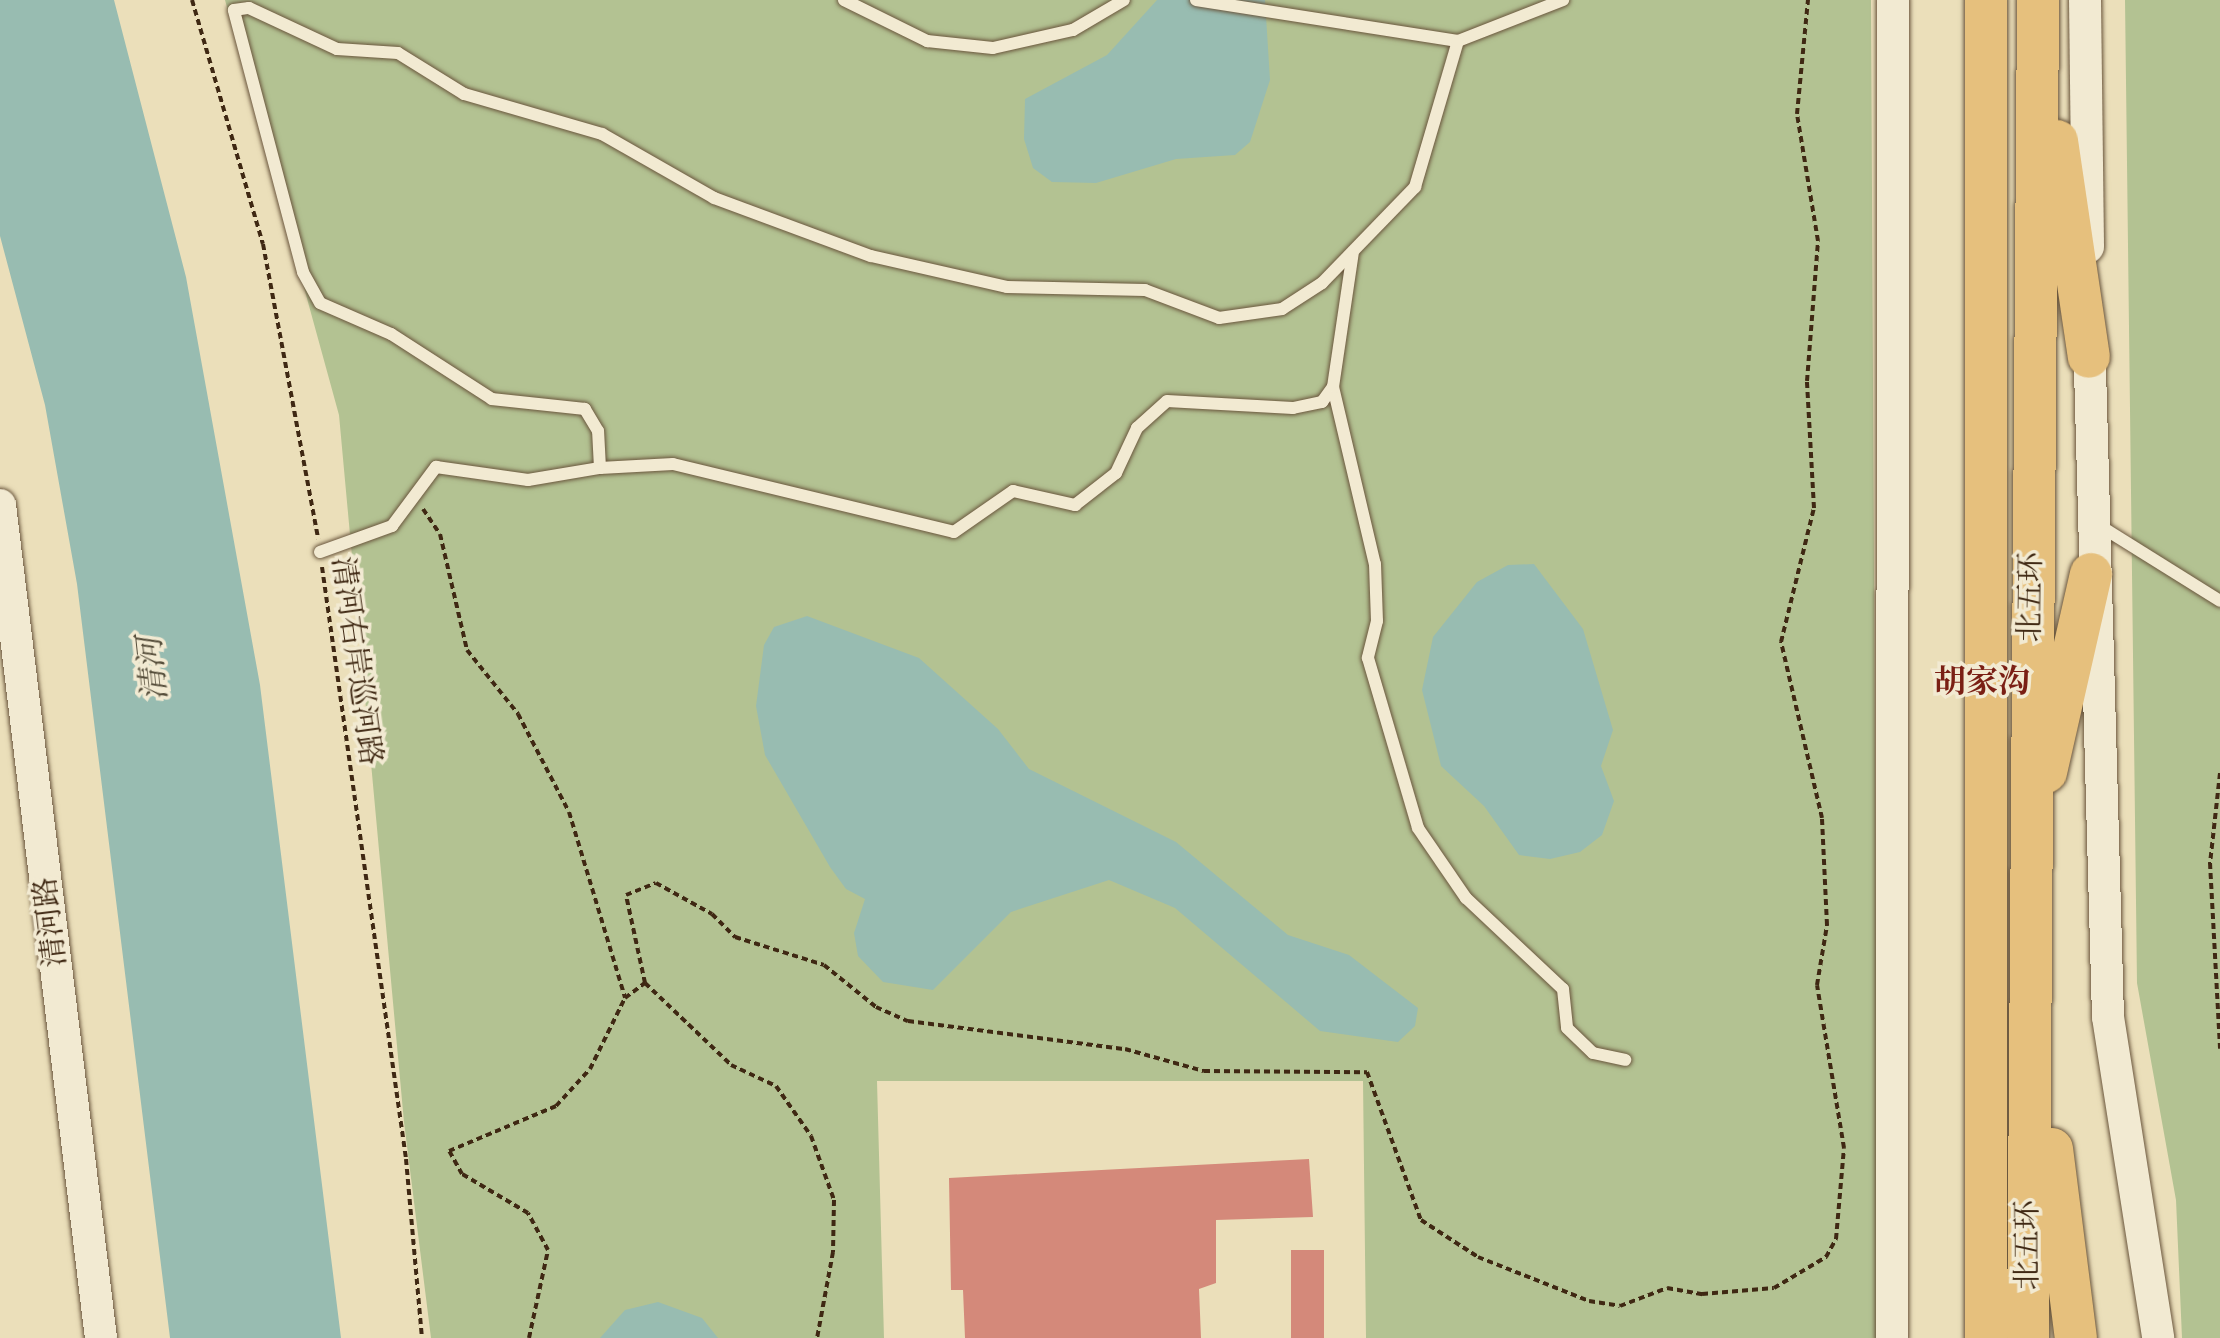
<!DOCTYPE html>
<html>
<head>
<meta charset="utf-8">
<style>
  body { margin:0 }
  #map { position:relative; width:2220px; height:1338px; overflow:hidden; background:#ebdfba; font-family:"Libre Bodoni","Noto Serif SC",serif }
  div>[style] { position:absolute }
  .green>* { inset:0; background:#b3c292 }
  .water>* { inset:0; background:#98bcb1 }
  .building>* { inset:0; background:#d4897a; transform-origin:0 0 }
  .path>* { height:4px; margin-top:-2px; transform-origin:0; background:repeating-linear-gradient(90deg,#3f2813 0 6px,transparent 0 10px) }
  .roads { filter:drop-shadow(0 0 2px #6a563d) drop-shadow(0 0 2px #6a563d) }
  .lane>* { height:12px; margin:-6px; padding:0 6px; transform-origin:6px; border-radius:6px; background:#f2ead2 }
  .secondary>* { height:32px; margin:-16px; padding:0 16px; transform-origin:16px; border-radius:16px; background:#f2ead2 }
  .highway>* { height:42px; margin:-21px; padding:0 21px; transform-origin:21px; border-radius:21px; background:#e6c07d }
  span { translate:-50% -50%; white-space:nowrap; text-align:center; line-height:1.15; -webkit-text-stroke:7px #f2ead2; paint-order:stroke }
  .street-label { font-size:30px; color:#3f2813 }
  .water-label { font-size:32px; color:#554d3a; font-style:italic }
  .neighbourhood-label { font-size:32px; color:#7a1f14; font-weight:700 }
</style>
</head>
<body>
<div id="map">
  <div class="green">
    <div style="clip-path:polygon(225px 0,1871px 0,1878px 1338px,1366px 1338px,1363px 1081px,877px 1081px,884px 1338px,431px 1338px,404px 1122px,339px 415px)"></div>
    <div style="clip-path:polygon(2125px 0,2220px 0,2220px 1338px,2182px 1338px,2176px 1200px,2137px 983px)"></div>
  </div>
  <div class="water">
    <div style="clip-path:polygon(0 0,114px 0,186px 277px,260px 685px,341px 1338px,170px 1338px,77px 584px,45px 405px,0 236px)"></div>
    <div style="clip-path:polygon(1157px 0,1265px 0,1270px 80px,1250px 142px,1235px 155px,1176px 159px,1096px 183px,1052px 182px,1033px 168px,1024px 139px,1025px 99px,1107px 55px)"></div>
    <div style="clip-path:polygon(1534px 564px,1583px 629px,1613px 730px,1601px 766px,1614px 801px,1602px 835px,1580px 852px,1550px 859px,1519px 855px,1484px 806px,1441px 766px,1422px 690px,1433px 637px,1477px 582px,1508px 565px)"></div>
    <div style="clip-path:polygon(807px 616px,919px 658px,998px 729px,1029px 769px,1176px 842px,1288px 935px,1349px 955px,1418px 1008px,1415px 1026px,1398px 1042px,1320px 1031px,1175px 908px,1109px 880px,1011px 912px,933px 990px,883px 982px,858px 956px,854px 933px,865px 899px,846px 889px,830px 867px,765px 755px,756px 706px,764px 645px,774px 627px)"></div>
    <div style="clip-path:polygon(658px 1302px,702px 1318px,718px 1338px,600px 1338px,625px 1310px)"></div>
  </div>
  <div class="building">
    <div style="clip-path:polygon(1309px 1159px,1313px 1217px,1216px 1220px,1216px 1283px,1199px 1289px,1201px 1338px,965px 1338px,963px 1290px,951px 1290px,949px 1178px)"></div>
    <div style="left:1291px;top:1250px;width:33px;height:88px"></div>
  </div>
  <div class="path">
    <div style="left:192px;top:0;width:254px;rotate:73.8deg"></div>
    <div style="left:263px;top:244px;width:300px;rotate:79.4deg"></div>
    <div style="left:423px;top:509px;width:30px;rotate:56deg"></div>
    <div style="left:440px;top:534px;width:119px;rotate:76.9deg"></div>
    <div style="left:467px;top:650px;width:82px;rotate:51.4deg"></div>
    <div style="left:518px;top:714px;width:110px;rotate:62.5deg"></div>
    <div style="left:569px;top:812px;width:194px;rotate:73.2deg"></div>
    <div style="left:625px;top:998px;width:25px;rotate:-37deg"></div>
    <div style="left:645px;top:983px;width:90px;rotate:-102.2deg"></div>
    <div style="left:626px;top:895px;width:32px;rotate:-22deg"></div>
    <div style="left:656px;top:883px;width:64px;rotate:29deg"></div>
    <div style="left:712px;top:914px;width:33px;rotate:45deg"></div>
    <div style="left:735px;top:937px;width:93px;rotate:17.5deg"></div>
    <div style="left:824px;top:965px;width:67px;rotate:38.9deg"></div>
    <div style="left:876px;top:1007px;width:35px;rotate:24deg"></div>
    <div style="left:908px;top:1021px;width:219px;rotate:7.4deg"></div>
    <div style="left:1125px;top:1049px;width:82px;rotate:15.6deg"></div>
    <div style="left:1204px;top:1071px;width:163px;rotate:0.4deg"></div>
    <div style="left:1367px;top:1072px;width:158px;rotate:70deg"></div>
    <div style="left:1421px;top:1220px;width:68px;rotate:33deg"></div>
    <div style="left:1478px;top:1257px;width:119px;rotate:21.6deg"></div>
    <div style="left:1589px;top:1301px;width:31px;rotate:9deg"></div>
    <div style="left:1620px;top:1306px;width:50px;rotate:-21deg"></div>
    <div style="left:1667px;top:1288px;width:36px;rotate:10deg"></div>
    <div style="left:1702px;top:1294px;width:72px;rotate:-4.8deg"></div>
    <div style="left:1774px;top:1288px;width:61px;rotate:-30.8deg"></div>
    <div style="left:1826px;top:1257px;width:21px;rotate:-61deg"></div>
    <div style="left:1836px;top:1239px;width:91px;rotate:-85deg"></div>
    <div style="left:1844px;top:1148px;width:165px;rotate:-99.4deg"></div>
    <div style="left:1817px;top:985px;width:61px;rotate:-80.5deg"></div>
    <div style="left:1827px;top:925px;width:107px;rotate:-92.7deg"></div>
    <div style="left:1822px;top:818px;width:181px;rotate:-103.1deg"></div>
    <div style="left:1781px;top:642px;width:138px;rotate:-76.2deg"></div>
    <div style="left:1814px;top:508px;width:127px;rotate:-93.2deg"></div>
    <div style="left:1807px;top:381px;width:140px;rotate:-85.5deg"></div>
    <div style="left:1818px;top:241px;width:129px;rotate:-99.4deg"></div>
    <div style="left:1797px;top:114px;width:115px;rotate:-84.5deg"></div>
    <div style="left:322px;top:567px;width:598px;rotate:81.92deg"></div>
    <div style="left:406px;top:1159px;width:180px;rotate:84.9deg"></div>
    <div style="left:2220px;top:773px;width:91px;rotate:96.3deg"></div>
    <div style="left:2210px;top:863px;width:186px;rotate:86.9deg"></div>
    <div style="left:645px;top:983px;width:119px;rotate:43.6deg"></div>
    <div style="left:731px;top:1065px;width:50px;rotate:25deg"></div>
    <div style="left:776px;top:1086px;width:61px;rotate:55deg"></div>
    <div style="left:811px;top:1136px;width:68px;rotate:70.2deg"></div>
    <div style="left:834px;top:1200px;width:52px;rotate:91.1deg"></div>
    <div style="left:833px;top:1252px;width:87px;rotate:100.5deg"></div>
    <div style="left:529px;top:1338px;width:90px;rotate:-77.8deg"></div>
    <div style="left:548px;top:1250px;width:42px;rotate:-118.4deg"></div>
    <div style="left:528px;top:1213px;width:77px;rotate:-149.4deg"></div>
    <div style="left:462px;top:1174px;width:26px;rotate:-119deg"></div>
    <div style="left:449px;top:1151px;width:116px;rotate:-22.8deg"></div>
    <div style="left:556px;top:1106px;width:50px;rotate:-47.4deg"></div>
    <div style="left:590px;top:1069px;width:79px;rotate:-63.8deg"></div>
  </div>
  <div class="roads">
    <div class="lane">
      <div style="left:844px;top:0;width:93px;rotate:26.3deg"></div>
      <div style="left:927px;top:41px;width:66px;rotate:6.1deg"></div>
      <div style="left:993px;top:48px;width:82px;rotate:-12.7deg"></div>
      <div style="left:1073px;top:30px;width:59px;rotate:-30.5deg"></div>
      <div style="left:1196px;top:0;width:265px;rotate:8.9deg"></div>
      <div style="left:1458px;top:41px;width:113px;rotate:-21.3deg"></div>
      <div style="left:1333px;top:387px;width:182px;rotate:76.7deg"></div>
      <div style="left:1375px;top:564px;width:57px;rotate:88deg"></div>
      <div style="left:1377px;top:621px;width:38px;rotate:104deg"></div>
      <div style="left:1368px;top:658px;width:177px;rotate:73.6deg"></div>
      <div style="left:1418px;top:828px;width:85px;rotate:55.6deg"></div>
      <div style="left:1466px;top:898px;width:133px;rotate:43.2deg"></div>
      <div style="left:1563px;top:989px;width:39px;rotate:84deg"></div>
      <div style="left:1567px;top:1028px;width:36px;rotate:44deg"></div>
      <div style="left:1593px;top:1053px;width:33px;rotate:12deg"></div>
      <div style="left:600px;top:468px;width:73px;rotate:-3.1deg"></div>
      <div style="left:673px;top:464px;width:289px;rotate:13.6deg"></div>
      <div style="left:954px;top:532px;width:72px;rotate:-34.8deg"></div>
      <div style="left:1013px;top:491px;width:64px;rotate:12.7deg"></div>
      <div style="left:1075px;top:505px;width:52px;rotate:-38deg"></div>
      <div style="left:1116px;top:473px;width:50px;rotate:-65deg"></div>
      <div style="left:1137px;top:428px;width:40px;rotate:-42deg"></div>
      <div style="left:1167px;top:401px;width:126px;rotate:3.2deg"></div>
      <div style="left:1293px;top:408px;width:30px;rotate:-12deg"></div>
      <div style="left:1322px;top:402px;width:19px;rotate:-54deg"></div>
      <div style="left:1333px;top:387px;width:136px;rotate:-81.6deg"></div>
      <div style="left:2097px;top:524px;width:145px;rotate:32deg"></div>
      <div style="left:320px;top:552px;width:77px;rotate:-19.9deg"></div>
      <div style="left:392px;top:526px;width:74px;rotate:-53.3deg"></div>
      <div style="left:436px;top:467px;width:93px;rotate:8deg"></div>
      <div style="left:528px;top:480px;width:73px;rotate:-9.5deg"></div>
      <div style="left:600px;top:468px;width:37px;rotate:-93deg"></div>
      <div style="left:598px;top:431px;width:26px;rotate:-121deg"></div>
      <div style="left:585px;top:409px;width:94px;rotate:-173.9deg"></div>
      <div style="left:492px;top:399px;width:120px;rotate:-147.2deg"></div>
      <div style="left:391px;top:334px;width:77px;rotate:-156.4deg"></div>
      <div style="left:320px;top:303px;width:35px;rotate:-119deg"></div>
      <div style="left:303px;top:272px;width:271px;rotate:-104.8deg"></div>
      <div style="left:234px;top:10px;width:15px;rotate:-8deg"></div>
      <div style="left:249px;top:8px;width:97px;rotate:25deg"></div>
      <div style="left:337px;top:49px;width:61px;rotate:3.8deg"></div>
      <div style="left:398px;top:53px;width:78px;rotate:31.8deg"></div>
      <div style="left:464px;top:94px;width:144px;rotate:16.2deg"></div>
      <div style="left:602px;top:134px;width:129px;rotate:29.7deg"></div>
      <div style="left:714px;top:198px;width:167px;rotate:20.3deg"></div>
      <div style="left:871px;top:256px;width:139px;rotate:12.8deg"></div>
      <div style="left:1007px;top:287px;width:138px;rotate:1.2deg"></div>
      <div style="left:1145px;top:290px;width:79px;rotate:20.7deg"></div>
      <div style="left:1219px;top:318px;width:64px;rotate:-8.1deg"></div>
      <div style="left:1282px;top:309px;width:48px;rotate:-33deg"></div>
      <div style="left:1322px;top:283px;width:134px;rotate:-45.9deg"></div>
      <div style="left:1415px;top:187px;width:152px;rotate:-73.6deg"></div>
    </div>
    <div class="secondary">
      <div style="left:2085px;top:0;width:247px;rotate:89.3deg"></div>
      <div style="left:2089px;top:333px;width:684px;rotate:88.41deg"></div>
      <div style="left:2108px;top:1017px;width:325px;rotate:81.1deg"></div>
      <div style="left:0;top:505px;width:839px;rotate:83.09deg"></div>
      <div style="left:1892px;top:1338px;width:1338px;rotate:-89.96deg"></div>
    </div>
    <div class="highway">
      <div style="left:1986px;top:0;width:1338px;rotate:90deg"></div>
      <div style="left:2057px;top:141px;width:218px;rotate:81.6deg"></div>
      <div style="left:2046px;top:772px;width:203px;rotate:-77.2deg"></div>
      <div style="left:2052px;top:1149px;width:191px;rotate:82.8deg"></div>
      <div style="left:2028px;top:1338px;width:1338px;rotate:-89.57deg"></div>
    </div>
  </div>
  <div class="street-label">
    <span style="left:2031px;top:597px;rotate:-89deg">北五环</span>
    <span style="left:356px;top:661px;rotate:82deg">清河右岸巡河路</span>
    <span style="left:51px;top:922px;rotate:-97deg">清河路</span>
    <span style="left:2028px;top:1245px;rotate:-90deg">北五环</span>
  </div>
  <div class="water-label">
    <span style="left:153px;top:669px;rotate:-96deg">清河</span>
  </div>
  <div class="neighbourhood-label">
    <span style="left:1982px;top:682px">胡家沟</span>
  </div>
</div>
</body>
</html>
